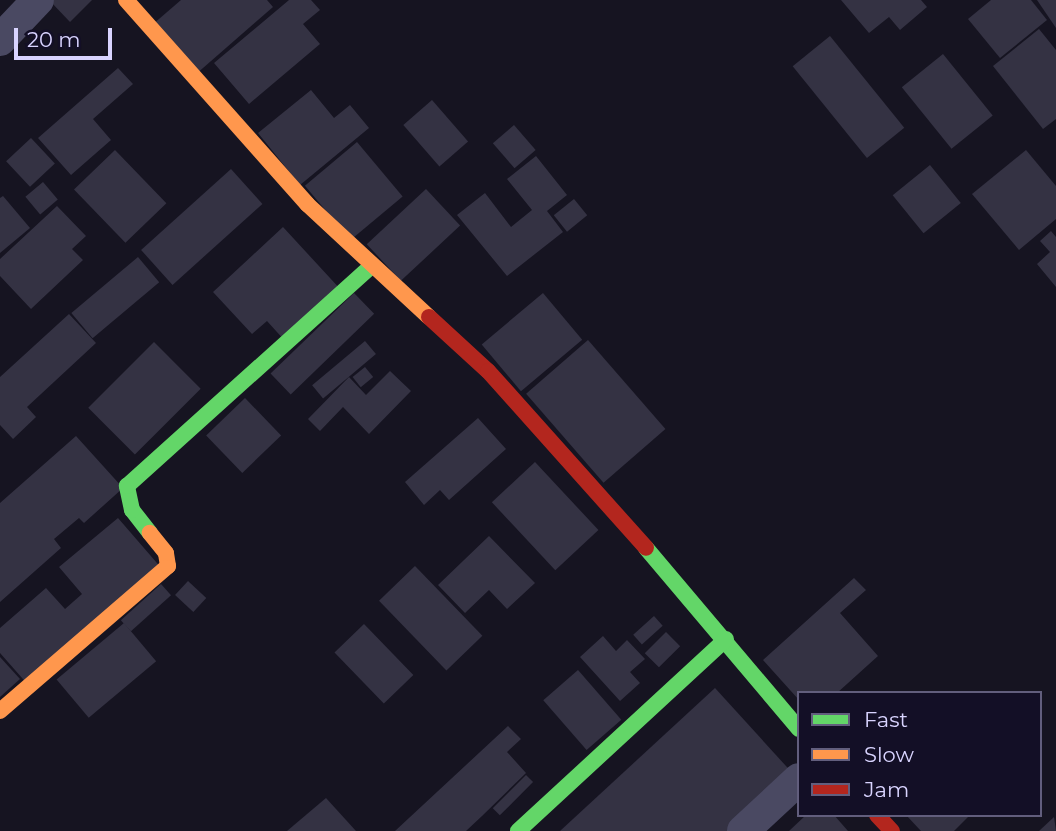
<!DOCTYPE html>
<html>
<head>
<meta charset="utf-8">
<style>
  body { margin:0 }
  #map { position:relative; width:1056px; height:831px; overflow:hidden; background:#161421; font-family:Montserrat,sans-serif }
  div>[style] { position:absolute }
  .building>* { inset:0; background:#343243; transform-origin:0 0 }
  .street>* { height:32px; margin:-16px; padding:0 16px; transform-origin:16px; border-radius:16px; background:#4a4962 }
  .fast>* { height:16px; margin:-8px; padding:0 8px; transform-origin:8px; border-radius:8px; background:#63d668 }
  .slow>* { height:16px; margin:-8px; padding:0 8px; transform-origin:8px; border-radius:8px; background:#ff974d }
  .jam>* { height:16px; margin:-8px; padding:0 8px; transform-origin:8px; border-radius:8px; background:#b3261e }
  span { translate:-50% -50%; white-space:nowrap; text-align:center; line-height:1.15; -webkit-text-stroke:5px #130f26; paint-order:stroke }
  .legend { position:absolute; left:797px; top:691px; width:245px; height:126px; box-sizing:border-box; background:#130f26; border:2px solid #625e7d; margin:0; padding:9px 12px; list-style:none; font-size:21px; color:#d9d4ff }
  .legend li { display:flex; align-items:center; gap:14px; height:35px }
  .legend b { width:35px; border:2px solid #625e7d }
  .scale { position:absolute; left:14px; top:28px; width:98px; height:32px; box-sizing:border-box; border:4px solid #d9d4ff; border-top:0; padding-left:9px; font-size:21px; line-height:24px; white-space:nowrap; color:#d9d4ff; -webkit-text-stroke:5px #130f26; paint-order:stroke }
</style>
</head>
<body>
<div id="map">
  <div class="building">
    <div style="clip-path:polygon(49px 0,92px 0,70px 22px)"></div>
    <div style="clip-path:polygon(181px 0,267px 0,273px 7px,195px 75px,152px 25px)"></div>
    <div style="clip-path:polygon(289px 0,311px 0,320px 10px,303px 24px,320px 44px,249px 104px,214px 63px)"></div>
    <div style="clip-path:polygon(841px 0,921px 0,927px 7px,900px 30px,889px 17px,869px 33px)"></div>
    <div style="clip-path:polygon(991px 0,1031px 0,1047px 20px,1000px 58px,968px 19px)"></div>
    <div style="clip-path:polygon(1037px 0,1056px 0,1056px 28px)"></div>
    <div style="clip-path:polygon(1039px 29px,1056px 50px,1056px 119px,1043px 129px,993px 66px)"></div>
    <div style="left:830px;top:36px;width:118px;height:48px;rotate:51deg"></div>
    <div style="left:943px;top:54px;width:79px;height:53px;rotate:51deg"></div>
    <div style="clip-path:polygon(118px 68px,133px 84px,93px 119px,111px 140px,71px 175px,38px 138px)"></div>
    <div style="clip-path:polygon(311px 90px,334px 118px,350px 105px,369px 128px,300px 185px,258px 133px)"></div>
    <div style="left:432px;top:100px;width:55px;height:38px;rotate:49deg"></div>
    <div style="left:514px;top:125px;width:33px;height:28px;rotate:49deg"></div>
    <div style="left:31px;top:138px;width:35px;height:34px;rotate:47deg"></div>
    <div style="left:357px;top:142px;width:71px;height:68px;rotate:50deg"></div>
    <div style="left:115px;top:150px;width:74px;height:57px;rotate:46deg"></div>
    <div style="clip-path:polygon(1026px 150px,1056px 186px,1056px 219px,1019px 250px,972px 194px)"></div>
    <div style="clip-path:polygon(536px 156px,567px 195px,547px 211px,563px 232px,507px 276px,457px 215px,485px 193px,511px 227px,532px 210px,507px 179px)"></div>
    <div style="left:930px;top:165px;width:49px;height:48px;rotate:51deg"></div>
    <div style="left:231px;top:169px;width:47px;height:121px;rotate:48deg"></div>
    <div style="left:43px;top:182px;width:23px;height:23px;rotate:50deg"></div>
    <div style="left:426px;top:189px;width:50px;height:81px;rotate:47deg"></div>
    <div style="clip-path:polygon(3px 196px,30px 228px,0 253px,0 198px)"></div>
    <div style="left:574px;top:199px;width:21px;height:26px;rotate:51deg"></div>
    <div style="clip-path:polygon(57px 206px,86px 236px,72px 249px,83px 260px,31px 309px,0 276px,0 259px)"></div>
    <div style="clip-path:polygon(283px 227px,342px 291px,286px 342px,267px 321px,252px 334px,213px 292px)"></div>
    <div style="clip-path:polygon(1051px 231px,1056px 237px,1056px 287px,1037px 264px,1050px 252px,1040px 241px)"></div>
    <div style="left:138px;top:257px;width:33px;height:87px;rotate:50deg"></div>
    <div style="left:354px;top:293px;width:29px;height:116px;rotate:46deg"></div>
    <div style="left:543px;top:293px;width:61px;height:80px;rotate:50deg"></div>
    <div style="clip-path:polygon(69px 314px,96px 343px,27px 407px,36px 417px,13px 439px,0 425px,0 377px)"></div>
    <div style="left:588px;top:340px;width:118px;height:82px;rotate:49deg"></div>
    <div style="left:365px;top:341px;width:17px;height:69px;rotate:50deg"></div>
    <div style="left:154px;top:342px;width:66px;height:93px;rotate:45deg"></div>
    <div style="left:365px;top:367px;width:13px;height:16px;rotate:51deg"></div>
    <div style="clip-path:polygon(390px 371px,411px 391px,369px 434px,343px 407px,320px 431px,308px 419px,349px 377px,366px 395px)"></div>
    <div style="left:245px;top:398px;width:52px;height:54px;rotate:46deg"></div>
    <div style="clip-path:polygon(478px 418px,506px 449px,449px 500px,440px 490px,424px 505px,405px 482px)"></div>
    <div style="clip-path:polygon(76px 436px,123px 488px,84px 523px,79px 518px,54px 539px,61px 548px,0 602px,0 503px)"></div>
    <div style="left:535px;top:462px;width:93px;height:59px;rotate:47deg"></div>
    <div style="clip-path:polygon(118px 518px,163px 570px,30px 687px,0 653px,0 628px,46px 588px,65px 609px,82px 594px,59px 567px)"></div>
    <div style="clip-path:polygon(489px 536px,535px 583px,507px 609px,489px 590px,465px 613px,438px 585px)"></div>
    <div style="left:415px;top:566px;width:97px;height:50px;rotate:46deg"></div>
    <div style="clip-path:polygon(854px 578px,866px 590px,840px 613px,878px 656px,837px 693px,799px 693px,799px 700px,763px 660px)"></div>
    <div style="left:188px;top:581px;width:25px;height:19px;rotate:43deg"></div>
    <div style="left:161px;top:584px;width:15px;height:54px;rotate:48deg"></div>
    <div style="left:654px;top:616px;width:13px;height:28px;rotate:48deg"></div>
    <div style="left:124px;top:623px;width:50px;height:88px;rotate:50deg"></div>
    <div style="left:364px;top:624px;width:71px;height:41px;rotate:46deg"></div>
    <div style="left:666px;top:632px;width:20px;height:30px;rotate:45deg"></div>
    <div style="clip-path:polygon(603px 636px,616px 651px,627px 640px,645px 659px,630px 672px,640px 683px,620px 701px,580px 657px)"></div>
    <div style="clip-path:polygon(0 657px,20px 679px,0 697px)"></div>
    <div style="left:578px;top:670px;width:66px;height:46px;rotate:49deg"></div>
    <div style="clip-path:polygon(715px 688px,796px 777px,738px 831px,560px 831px)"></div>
    <div style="clip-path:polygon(508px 726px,521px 739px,507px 752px,526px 773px,482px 816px,466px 831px,395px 831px)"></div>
    <div style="left:526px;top:775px;width:10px;height:47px;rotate:45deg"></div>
    <div style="clip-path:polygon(326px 798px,356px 831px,287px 831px)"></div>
    <div style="clip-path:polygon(806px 815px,834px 815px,848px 831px,789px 831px)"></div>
    <div style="clip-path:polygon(906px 815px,970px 815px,954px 831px,921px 831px)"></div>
    <div style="clip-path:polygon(1054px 817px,1056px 831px,1039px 831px)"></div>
  </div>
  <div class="street">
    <div style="left:0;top:40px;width:55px;rotate:-46.5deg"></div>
    <div style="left:743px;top:831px;width:76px;rotate:-42.9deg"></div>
  </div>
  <div class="fast">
    <div style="left:150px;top:533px;width:29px;rotate:-128deg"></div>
    <div style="left:132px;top:510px;width:25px;rotate:-102deg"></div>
    <div style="left:127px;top:486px;width:327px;rotate:-42deg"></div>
    <div style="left:646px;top:548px;width:237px;rotate:49.8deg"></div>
    <div style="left:518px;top:831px;width:283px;rotate:-42.7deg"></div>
  </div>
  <div class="slow">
    <div style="left:126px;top:0;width:273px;rotate:48.4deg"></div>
    <div style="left:307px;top:204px;width:166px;rotate:42.8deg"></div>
    <div style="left:0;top:711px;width:222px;rotate:-40.8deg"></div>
    <div style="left:168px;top:566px;width:13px;rotate:-99deg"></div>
    <div style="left:166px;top:553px;width:26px;rotate:-129deg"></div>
  </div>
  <div class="jam">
    <div style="left:429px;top:317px;width:80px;rotate:42.5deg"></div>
    <div style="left:488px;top:371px;width:237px;rotate:48.2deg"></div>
    <div style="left:877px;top:815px;width:22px;rotate:47deg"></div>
  </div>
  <ul class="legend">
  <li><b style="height:9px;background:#63d668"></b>Fast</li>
  <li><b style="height:9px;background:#ff974d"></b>Slow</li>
  <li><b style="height:9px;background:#b3261e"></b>Jam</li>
  </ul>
  <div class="scale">20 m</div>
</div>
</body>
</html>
